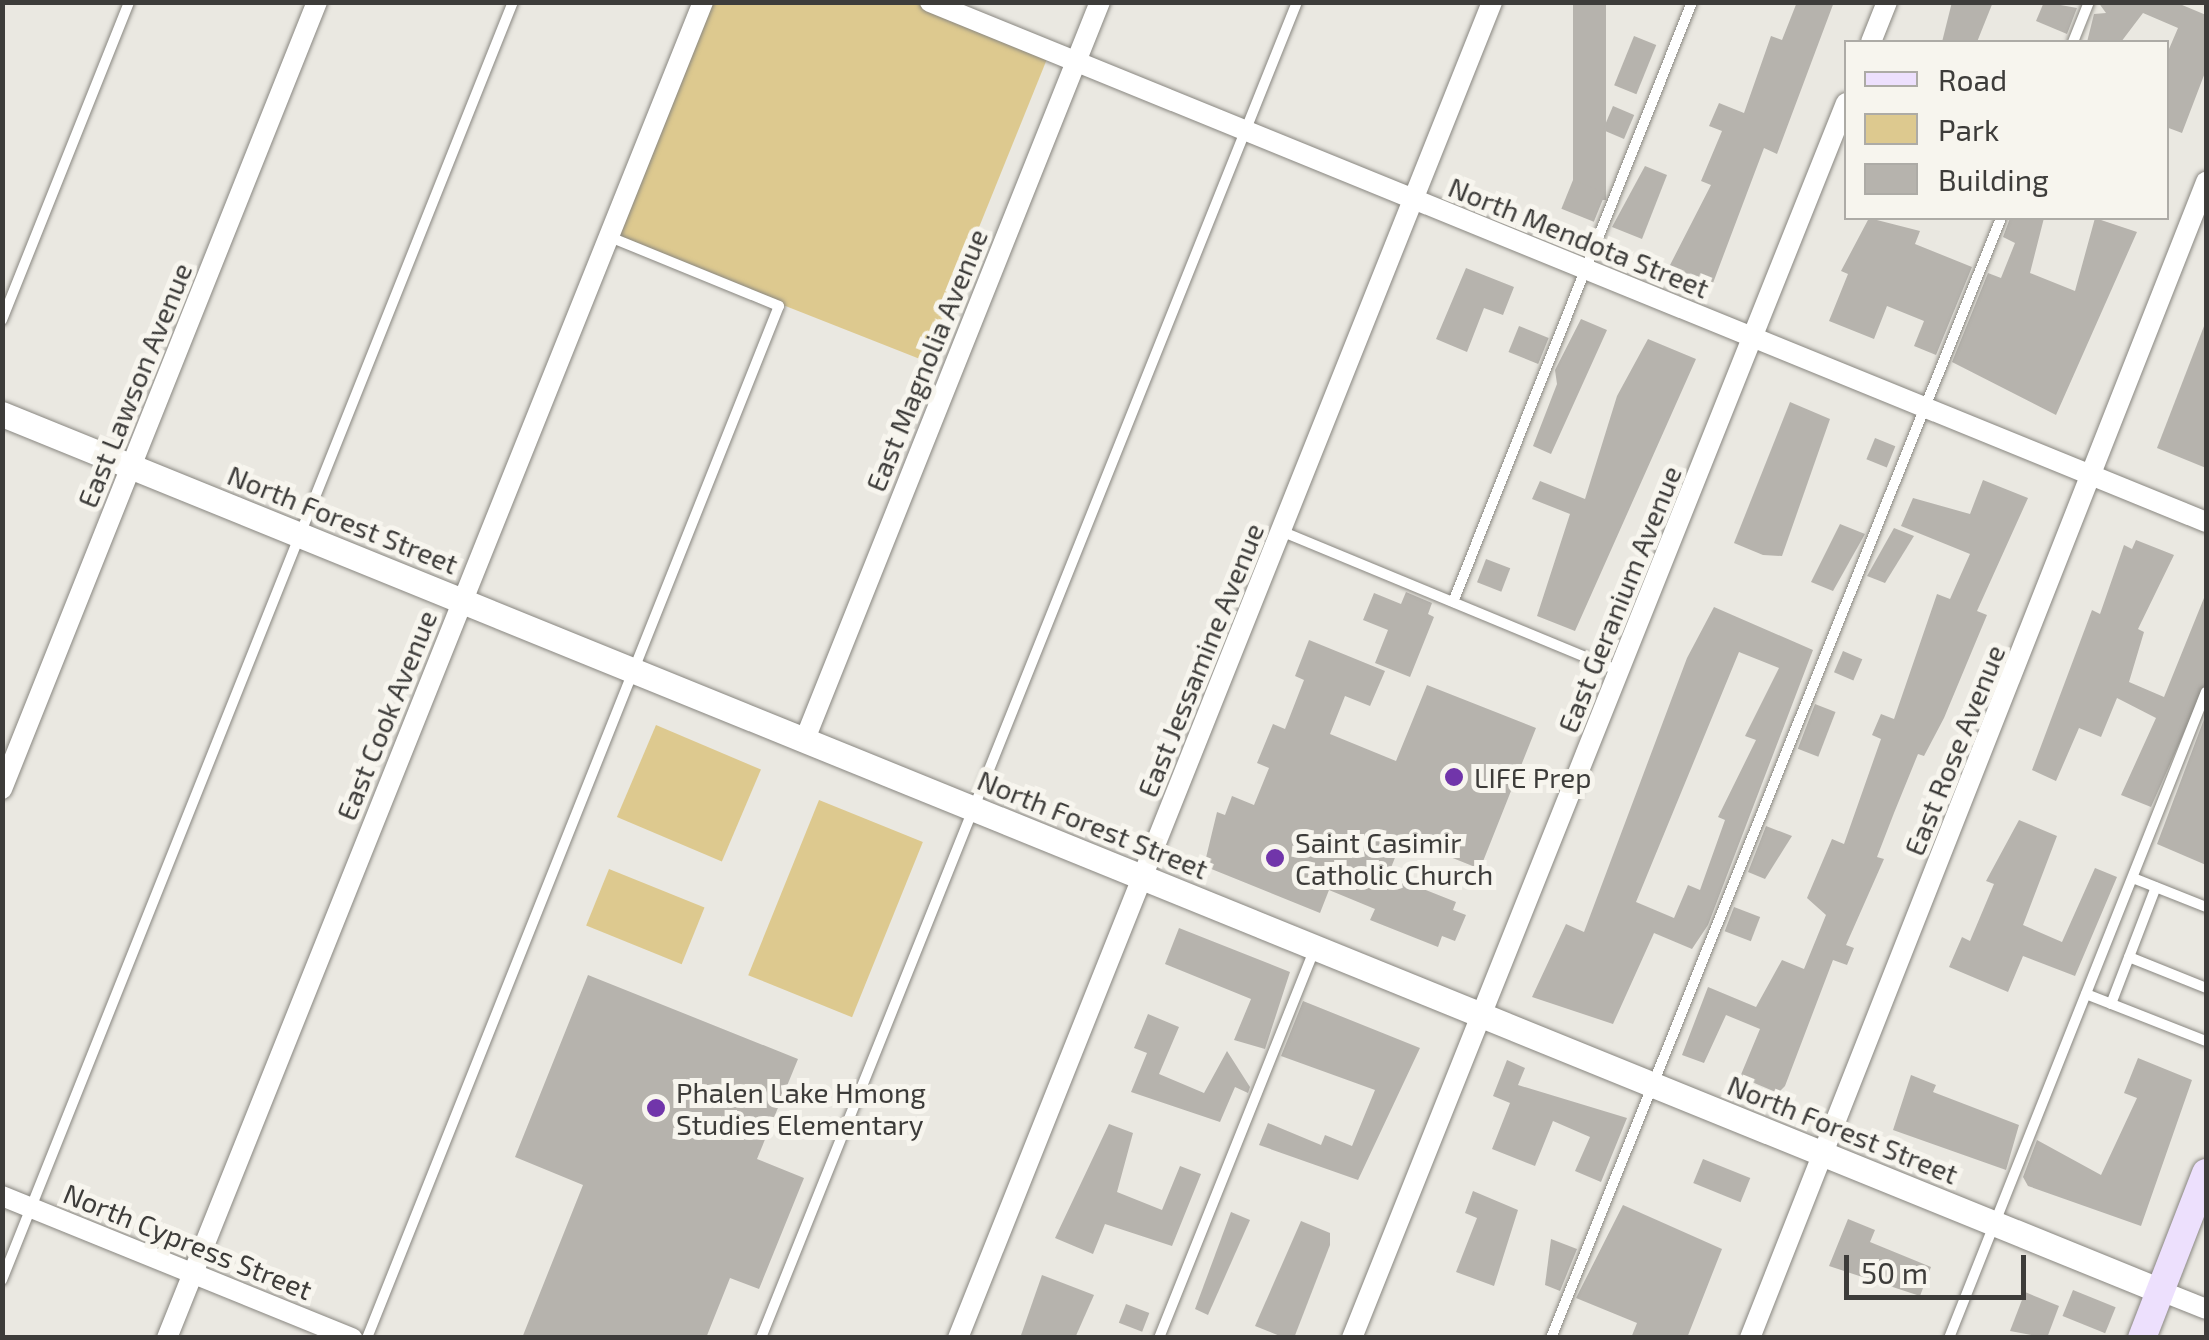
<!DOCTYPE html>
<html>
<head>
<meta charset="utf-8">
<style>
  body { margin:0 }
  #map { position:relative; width:2209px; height:1340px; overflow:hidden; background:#eae8e1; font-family:"Exo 2",sans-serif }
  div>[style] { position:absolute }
  .green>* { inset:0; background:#ddc98f; transform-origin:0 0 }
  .building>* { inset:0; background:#b6b3ad; transform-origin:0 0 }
  .roads { filter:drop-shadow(0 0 2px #898781) drop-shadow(0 0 2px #898781) }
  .service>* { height:10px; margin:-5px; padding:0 5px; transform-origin:5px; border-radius:5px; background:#fff }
  .minor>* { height:20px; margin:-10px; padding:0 10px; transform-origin:10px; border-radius:10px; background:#fff }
  .tertiary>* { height:25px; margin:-12.5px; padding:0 12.5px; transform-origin:12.5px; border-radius:12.5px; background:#fff }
  .secondary>* { height:28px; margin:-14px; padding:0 14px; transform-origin:14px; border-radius:14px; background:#ede0fd }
  .dots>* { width:28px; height:28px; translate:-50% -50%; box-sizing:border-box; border:5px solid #f7f5ee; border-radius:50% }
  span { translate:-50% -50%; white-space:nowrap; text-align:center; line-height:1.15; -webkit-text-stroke:10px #f7f5ee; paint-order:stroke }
  .street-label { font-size:28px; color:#3d3c3a }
  .poi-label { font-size:28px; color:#3d3c3a }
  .left { translate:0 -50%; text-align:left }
  .frame { position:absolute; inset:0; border:5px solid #3d3c3a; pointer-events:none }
  .legend { position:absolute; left:1844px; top:40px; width:325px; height:180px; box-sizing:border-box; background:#f7f5ee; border:2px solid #adaba6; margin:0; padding:12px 18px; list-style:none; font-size:30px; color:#3d3c3a }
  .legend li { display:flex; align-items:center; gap:20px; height:50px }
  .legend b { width:50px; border:2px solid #adaba6 }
  .scale { position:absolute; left:1844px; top:1255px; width:182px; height:45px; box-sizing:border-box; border:5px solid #3d3c3a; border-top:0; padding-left:12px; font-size:30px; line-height:35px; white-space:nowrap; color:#3d3c3a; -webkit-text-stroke:8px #f7f5ee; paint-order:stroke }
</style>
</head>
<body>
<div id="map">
  <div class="green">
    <div style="clip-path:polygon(703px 3px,926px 3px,1049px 54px,925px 361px,610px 237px)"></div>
    <div style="left:656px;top:725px;width:114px;height:100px;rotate:23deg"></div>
    <div style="left:819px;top:800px;width:112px;height:189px;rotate:22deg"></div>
    <div style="left:609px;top:869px;width:103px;height:61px;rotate:22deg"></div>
  </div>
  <div class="building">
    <div style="left:1573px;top:2px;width:33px;height:198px"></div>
    <div style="clip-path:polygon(1797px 2px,1834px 2px,1777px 154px,1764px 148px,1713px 283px,1669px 267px,1711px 185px,1701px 181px,1722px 131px,1709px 126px,1719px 103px,1744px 113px,1771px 36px,1782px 40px)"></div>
    <div style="clip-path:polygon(1952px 2px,1993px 2px,1977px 42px,1942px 42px)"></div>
    <div style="clip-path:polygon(2044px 2px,2077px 8px,2067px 34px,2036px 21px)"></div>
    <div style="clip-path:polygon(2098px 2px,2175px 2px,2206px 15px,2206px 70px,2182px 133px,2166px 127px,2166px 56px,2178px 28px,2143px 13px,2121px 42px,2087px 42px,2094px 14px,2106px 13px)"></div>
    <div style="left:1634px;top:36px;width:24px;height:53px;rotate:22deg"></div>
    <div style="left:1613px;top:106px;width:23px;height:26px;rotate:23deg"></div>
    <div style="clip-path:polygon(1645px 166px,1667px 175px,1642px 239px,1612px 227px)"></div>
    <div style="left:1573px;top:180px;width:35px;height:31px;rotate:22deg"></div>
    <div style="clip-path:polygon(1869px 218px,1920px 231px,1915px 244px,1972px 267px,1936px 355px,1914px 346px,1924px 321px,1887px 306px,1874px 339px,1829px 321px,1848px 274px,1841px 271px)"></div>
    <div style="clip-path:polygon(2010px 218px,2044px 218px,2030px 273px,2075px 291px,2095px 218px,2137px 232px,2056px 415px,1952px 362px,1988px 273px,2001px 278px,2015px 243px,2003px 237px)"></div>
    <div style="clip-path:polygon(1466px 268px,1514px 287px,1503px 315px,1484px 308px,1467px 352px,1436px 339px)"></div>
    <div style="clip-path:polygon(1581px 319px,1607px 330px,1551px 454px,1533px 446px,1557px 384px,1555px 370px)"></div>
    <div style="clip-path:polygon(2206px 321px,2206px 468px,2157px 448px)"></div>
    <div style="left:1519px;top:326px;width:32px;height:28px;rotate:22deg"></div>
    <div style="clip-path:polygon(1648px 339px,1696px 359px,1575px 631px,1537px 616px,1570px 514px,1532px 499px,1540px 481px,1585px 499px,1617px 396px)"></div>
    <div style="clip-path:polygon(1790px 402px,1830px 419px,1782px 556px,1763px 555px,1734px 543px)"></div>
    <div style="left:1875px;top:438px;width:22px;height:23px;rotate:22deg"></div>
    <div style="clip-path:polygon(1983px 480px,2028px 498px,1977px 611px,1987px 615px,1944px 718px,1924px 756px,1918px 754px,1894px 813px,1877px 857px,1884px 859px,1846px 945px,1854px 948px,1847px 965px,1833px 960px,1785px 1086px,1778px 1093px,1740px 1077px,1760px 1029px,1726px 1015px,1704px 1063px,1682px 1055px,1708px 987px,1756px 1007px,1782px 960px,1804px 969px,1826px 915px,1807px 898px,1832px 839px,1844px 844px,1881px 739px,1872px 735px,1881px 714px,1894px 719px,1937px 594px,1950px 599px,1970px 554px,1901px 526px,1913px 498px,1970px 514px)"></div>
    <div style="clip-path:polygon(1840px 524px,1865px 534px,1833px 591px,1811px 582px)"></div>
    <div style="clip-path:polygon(1894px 528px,1914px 536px,1885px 583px,1867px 576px)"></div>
    <div style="clip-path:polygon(2136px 540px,2174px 555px,2138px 629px,2144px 632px,2129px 682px,2164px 697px,2206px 593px,2206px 683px,2151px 807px,2121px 795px,2156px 718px,2117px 698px,2101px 737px,2079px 728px,2056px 781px,2032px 770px,2092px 610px,2100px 614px,2124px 545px,2132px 549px)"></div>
    <div style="left:1486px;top:559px;width:26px;height:25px;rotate:21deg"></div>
    <div style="clip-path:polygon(1406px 592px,1432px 603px,1428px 614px,1434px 617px,1410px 677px,1375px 663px,1388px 630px,1363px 620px,1374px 593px,1401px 604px)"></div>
    <div style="clip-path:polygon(evenodd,1714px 607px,1813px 650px,1708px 925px,1692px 949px,1654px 933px,1613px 1024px,1532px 997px,1566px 924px,1584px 932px,1687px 658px,1714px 607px,1739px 652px,1779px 668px,1745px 736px,1756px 740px,1718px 817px,1725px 820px,1700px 890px,1688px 885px,1674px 918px,1636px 902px,1739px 652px)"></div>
    <div style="clip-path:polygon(1309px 640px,1385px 671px,1370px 706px,1345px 696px,1330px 734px,1396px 761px,1427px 685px,1536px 728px,1480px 869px,1403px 838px,1388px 875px,1456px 902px,1453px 910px,1466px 915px,1455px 941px,1442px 936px,1438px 947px,1370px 920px,1375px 909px,1329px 890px,1320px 913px,1204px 866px,1217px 812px,1225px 815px,1232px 796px,1254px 805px,1269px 768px,1257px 763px,1273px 724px,1285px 729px,1304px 680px,1295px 676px)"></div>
    <div style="left:1843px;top:651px;width:21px;height:23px;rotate:23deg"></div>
    <div style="left:1815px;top:704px;width:22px;height:48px;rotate:21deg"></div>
    <div style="clip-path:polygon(2206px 714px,2206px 865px,2157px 844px)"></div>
    <div style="clip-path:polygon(2019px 820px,2057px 836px,2023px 925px,2062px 942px,2095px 868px,2117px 877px,2075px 976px,2023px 956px,2008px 992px,1949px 967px,1962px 937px,1970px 941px,1994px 884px,1986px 881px)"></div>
    <div style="clip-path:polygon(1766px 826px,1792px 836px,1765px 879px,1748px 872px)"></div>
    <div style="left:1734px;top:907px;width:28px;height:26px;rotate:21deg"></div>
    <div style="clip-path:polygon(1179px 928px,1290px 972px,1265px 1049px,1234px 1040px,1251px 999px,1165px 964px)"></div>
    <div style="clip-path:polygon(588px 975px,798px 1059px,757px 1159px,804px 1178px,759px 1289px,730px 1278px,706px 1338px,522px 1338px,583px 1185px,515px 1157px)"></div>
    <div style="clip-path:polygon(1303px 1001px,1420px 1048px,1358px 1180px,1259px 1145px,1268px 1123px,1321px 1145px,1325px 1135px,1352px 1146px,1375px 1090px,1281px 1056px)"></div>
    <div style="clip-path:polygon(1148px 1014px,1179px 1027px,1159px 1074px,1204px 1093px,1227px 1051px,1250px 1087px,1248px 1093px,1235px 1087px,1220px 1122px,1131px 1092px,1147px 1053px,1134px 1048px)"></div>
    <div style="clip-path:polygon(2138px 1058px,2192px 1080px,2141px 1226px,2028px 1186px,2023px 1177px,2037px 1140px,2101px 1175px,2137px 1098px,2124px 1093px)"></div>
    <div style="clip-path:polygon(1507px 1060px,1525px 1068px,1518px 1085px,1627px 1118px,1601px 1182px,1575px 1171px,1590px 1137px,1553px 1121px,1535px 1166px,1492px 1149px,1510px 1103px,1493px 1096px)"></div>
    <div style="clip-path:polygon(1911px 1075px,1936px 1085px,1933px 1092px,2019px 1125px,2006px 1170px,1893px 1130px)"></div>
    <div style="clip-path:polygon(1109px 1124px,1133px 1133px,1117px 1192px,1162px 1210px,1180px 1166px,1201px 1174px,1172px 1246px,1105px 1224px,1093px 1254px,1055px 1238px)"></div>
    <div style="left:1703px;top:1159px;width:51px;height:26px;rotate:22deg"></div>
    <div style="clip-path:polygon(1473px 1191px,1518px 1210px,1494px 1286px,1456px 1272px,1477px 1218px,1465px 1213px)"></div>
    <div style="clip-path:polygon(1623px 1205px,1722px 1249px,1687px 1338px,1631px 1338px,1637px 1323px,1576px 1298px)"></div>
    <div style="clip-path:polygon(1231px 1212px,1250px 1220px,1208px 1315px,1195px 1309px)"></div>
    <div style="clip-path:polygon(1848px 1219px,1875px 1230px,1870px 1242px,1931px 1267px,1920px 1296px,1829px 1266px)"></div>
    <div style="clip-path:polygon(1301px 1221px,1330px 1233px,1330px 1245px,1294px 1338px,1285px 1338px,1255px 1326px)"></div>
    <div style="clip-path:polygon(1551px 1239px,1577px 1249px,1560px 1291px,1545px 1285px)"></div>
    <div style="clip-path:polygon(1042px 1275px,1094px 1295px,1075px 1338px,1020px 1338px)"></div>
    <div style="left:2073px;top:1290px;width:46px;height:28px;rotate:22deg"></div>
    <div style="clip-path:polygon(2025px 1292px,2059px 1306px,2047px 1338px,2010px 1331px)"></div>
    <div style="left:1126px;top:1304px;width:25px;height:20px;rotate:21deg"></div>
  </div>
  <div class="roads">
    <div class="service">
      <div style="left:2073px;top:42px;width:43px;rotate:-68.2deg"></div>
      <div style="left:2px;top:320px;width:342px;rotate:-68.2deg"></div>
      <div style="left:1281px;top:531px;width:366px;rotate:22.5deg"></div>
      <div style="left:1453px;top:602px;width:646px;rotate:-68.28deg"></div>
      <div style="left:2133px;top:878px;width:79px;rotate:21.7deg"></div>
      <div style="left:2129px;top:957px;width:83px;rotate:21.9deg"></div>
      <div style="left:2086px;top:994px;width:129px;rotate:21.4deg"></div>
      <div style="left:2111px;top:1004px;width:125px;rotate:-69deg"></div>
      <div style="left:2px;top:1280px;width:1376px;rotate:-68.21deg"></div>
      <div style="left:367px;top:1338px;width:1111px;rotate:-68.24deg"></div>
      <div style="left:779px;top:306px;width:183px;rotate:-157.8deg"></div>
      <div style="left:761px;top:1338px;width:1440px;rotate:-68.14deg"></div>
      <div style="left:1159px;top:1338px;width:420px;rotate:-68.2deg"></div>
      <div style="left:1551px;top:1338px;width:1207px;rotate:-68.11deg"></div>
      <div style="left:1949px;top:1338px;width:695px;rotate:-68.31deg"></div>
    </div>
    <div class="minor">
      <div style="left:930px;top:2px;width:1378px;rotate:22.17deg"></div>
      <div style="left:1871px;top:42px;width:43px;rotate:-68.2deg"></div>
      <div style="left:805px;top:739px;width:794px;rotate:-68.19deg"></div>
      <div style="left:2px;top:789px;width:848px;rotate:-68.19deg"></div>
      <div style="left:2px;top:1196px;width:378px;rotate:22.1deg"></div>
      <div style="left:2161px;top:1291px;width:48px;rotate:21.8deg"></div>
      <div style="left:167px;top:1338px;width:1440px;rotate:-68.14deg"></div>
      <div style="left:958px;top:1338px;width:1439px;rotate:-68.21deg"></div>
      <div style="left:1352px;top:1338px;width:1330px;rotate:-68.2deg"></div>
      <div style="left:1750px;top:1338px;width:1243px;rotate:-68.47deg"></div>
    </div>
    <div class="tertiary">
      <div style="left:2px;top:414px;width:2330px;rotate:22.11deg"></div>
    </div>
    <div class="secondary">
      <div style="left:2142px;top:1338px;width:177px;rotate:-68.8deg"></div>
    </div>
  </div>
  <div class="dots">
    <div style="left:1454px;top:777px;background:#7135aa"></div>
    <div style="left:1275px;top:858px;background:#7135aa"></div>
    <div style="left:656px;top:1108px;background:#7135aa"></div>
  </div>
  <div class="street-label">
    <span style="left:1579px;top:237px;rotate:22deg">North Mendota Street</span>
    <span style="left:926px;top:360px;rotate:-68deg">East Magnolia Avenue</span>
    <span style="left:134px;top:385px;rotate:-68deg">East Lawson Avenue</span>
    <span style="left:343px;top:519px;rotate:22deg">North Forest Street</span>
    <span style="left:1619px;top:599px;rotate:-68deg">East Geranium Avenue</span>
    <span style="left:1200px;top:660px;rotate:-68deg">East Jessamine Avenue</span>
    <span style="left:386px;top:715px;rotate:-68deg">East Cook Avenue</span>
    <span style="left:1954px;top:750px;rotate:-68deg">East Rose Avenue</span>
    <span style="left:1093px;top:824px;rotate:22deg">North Forest Street</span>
    <span style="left:1843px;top:1129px;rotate:22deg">North Forest Street</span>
    <span style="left:188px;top:1241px;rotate:22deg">North Cypress Street</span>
  </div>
  <div class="poi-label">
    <span class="left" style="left:1474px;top:777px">LIFE Prep</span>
    <span class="left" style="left:1295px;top:858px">Saint Casimir<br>Catholic Church</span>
    <span class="left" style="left:676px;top:1108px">Phalen Lake Hmong<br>Studies Elementary</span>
  </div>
  <div class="frame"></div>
  <ul class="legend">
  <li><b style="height:12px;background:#ede0fd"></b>Road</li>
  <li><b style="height:28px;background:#ddc98f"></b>Park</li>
  <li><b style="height:28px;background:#b6b3ad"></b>Building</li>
  </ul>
  <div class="scale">50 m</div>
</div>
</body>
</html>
